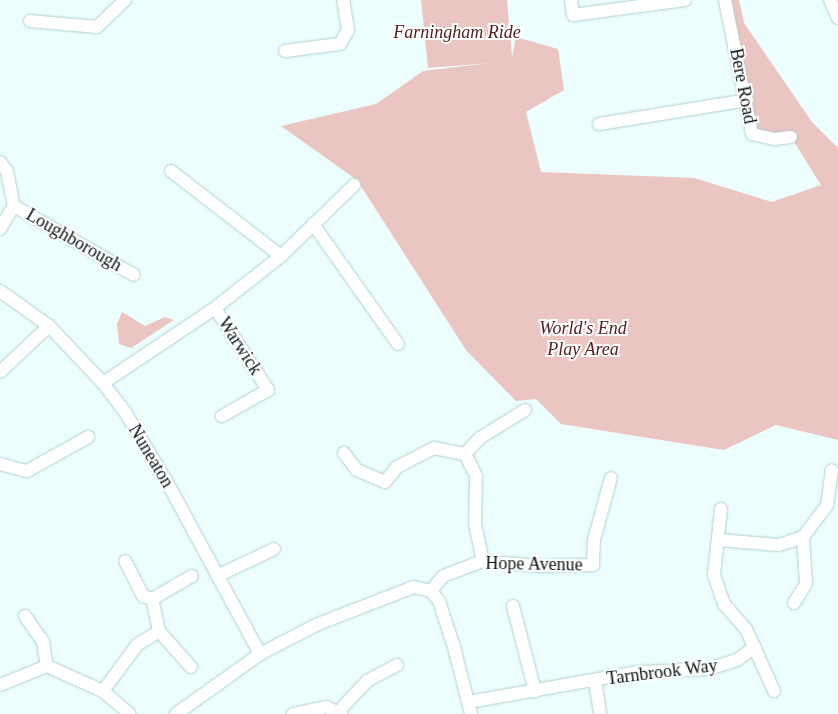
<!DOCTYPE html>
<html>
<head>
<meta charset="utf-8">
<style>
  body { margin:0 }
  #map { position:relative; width:838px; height:714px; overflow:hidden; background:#ecfefe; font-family:Georgia,serif }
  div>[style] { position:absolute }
  .green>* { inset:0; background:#ebc5c1 }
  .roads { filter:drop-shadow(0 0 1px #b2cfcf) drop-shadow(0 0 1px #b2cfcf) }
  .street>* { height:12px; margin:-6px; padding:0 6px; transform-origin:6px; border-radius:6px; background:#fff }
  span { translate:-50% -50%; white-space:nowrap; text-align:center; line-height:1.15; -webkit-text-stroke:4px #fff; paint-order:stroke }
  .park-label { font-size:18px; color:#55201e; font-style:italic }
  .street-label { font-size:18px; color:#081313 }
</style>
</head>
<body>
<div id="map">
  <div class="green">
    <div style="clip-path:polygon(421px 0,507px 0,512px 57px,516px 37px,558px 49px,564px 90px,526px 112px,541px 172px,694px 178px,772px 202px,821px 185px,791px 137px,758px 135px,725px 0,739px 0,744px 23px,812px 122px,838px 148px,838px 440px,776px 425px,724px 450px,561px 424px,536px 399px,516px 401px,466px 350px,357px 180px,281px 126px,376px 104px,423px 71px,490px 63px,428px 68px)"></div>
    <div style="clip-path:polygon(122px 312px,145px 326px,165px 317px,174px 320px,131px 348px,119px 344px,117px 324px)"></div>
  </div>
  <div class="roads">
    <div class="street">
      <div style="left:571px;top:0;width:15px;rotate:82deg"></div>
      <div style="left:573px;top:15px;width:113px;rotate:-7.6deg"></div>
      <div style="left:725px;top:0;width:137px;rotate:78.6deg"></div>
      <div style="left:752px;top:134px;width:23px;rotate:13deg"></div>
      <div style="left:774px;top:139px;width:17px;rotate:-7deg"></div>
      <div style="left:830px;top:0;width:20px;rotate:66deg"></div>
      <div style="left:30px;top:21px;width:67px;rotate:5.1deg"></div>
      <div style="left:97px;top:27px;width:39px;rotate:-44deg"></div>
      <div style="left:285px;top:51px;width:55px;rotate:-7.3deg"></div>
      <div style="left:340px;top:44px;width:16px;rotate:-60deg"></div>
      <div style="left:348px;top:30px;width:30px;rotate:-99deg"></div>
      <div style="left:599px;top:124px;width:150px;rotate:-9.2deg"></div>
      <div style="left:0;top:162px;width:11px;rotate:52deg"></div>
      <div style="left:7px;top:171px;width:36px;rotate:79deg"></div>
      <div style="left:171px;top:171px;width:139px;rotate:37.7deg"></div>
      <div style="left:313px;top:224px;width:147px;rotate:54.7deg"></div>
      <div style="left:0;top:229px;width:27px;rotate:-59deg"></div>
      <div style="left:14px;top:206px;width:138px;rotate:29.9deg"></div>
      <div style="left:0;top:291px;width:60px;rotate:35.5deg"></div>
      <div style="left:49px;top:326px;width:79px;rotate:46.5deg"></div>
      <div style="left:103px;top:383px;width:39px;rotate:53deg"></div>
      <div style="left:126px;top:414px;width:79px;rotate:58.9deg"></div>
      <div style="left:167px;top:482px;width:196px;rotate:61.6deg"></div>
      <div style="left:215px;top:308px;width:98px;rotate:57.1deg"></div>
      <div style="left:268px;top:390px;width:53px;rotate:150.5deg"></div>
      <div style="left:0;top:372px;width:67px;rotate:-43.2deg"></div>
      <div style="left:103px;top:383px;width:135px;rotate:-33.8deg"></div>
      <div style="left:215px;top:308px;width:84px;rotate:-38.2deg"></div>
      <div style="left:281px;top:256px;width:102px;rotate:-44.2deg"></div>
      <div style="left:344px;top:453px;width:21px;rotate:53deg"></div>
      <div style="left:357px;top:470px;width:30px;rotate:23deg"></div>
      <div style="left:385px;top:482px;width:19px;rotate:-51deg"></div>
      <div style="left:397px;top:467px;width:42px;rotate:-27.2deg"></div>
      <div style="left:434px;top:448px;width:32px;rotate:11deg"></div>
      <div style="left:465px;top:454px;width:25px;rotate:63deg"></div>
      <div style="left:476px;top:476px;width:48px;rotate:91.2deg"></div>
      <div style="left:475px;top:524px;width:38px;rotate:78deg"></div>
      <div style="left:465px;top:454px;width:22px;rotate:-47deg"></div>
      <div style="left:480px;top:438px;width:53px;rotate:-31.9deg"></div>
      <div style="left:0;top:464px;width:28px;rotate:15deg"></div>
      <div style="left:27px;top:471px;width:70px;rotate:-29.1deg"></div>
      <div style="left:721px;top:509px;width:66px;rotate:96.1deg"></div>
      <div style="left:714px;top:575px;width:31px;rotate:71deg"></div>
      <div style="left:724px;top:604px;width:33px;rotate:49deg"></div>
      <div style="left:746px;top:629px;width:68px;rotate:65.7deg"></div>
      <div style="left:719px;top:540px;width:60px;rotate:4.8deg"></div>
      <div style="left:779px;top:545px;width:25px;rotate:-18deg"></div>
      <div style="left:803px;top:537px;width:40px;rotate:-53deg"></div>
      <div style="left:827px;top:505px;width:35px;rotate:-82deg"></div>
      <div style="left:217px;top:576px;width:63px;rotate:-25.3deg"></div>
      <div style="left:431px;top:591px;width:19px;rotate:-51deg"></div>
      <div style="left:443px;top:576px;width:43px;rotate:-20.6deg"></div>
      <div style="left:483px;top:561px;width:55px;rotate:5.2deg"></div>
      <div style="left:538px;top:566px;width:55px;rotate:-1deg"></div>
      <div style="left:593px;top:565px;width:25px;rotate:-88deg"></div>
      <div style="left:594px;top:540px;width:64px;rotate:-74.7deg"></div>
      <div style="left:431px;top:591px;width:13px;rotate:51deg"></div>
      <div style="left:439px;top:601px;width:48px;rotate:71.9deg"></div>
      <div style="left:454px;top:647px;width:69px;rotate:75.8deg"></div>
      <div style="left:152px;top:599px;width:46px;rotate:-29.9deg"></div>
      <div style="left:794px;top:603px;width:22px;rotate:-58deg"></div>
      <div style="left:806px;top:584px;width:47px;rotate:-93.7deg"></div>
      <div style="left:513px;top:606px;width:88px;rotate:75.5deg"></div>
      <div style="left:25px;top:616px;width:32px;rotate:55deg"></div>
      <div style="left:43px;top:642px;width:24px;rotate:81deg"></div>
      <div style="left:159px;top:631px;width:48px;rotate:48.4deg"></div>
      <div style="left:47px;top:666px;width:61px;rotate:24.1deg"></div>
      <div style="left:103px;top:691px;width:35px;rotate:41deg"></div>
      <div style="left:595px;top:681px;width:33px;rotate:81deg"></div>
      <div style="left:0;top:685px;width:51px;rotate:-22deg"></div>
      <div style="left:103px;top:691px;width:57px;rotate:-53.5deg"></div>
      <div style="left:137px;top:645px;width:26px;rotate:-32deg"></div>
      <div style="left:159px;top:631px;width:33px;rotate:-102deg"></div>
      <div style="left:152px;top:599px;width:9px;rotate:-162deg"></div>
      <div style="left:143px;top:596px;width:39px;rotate:-117deg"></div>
      <div style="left:469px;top:702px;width:172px;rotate:-10.1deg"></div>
      <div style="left:638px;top:672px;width:71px;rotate:-2.4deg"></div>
      <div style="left:709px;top:669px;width:29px;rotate:-18deg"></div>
      <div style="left:737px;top:660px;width:22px;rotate:-36deg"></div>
      <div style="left:340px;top:710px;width:40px;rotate:-47deg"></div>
      <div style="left:367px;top:681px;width:34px;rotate:-28deg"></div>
      <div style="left:176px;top:714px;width:103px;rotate:-35.5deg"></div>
      <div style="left:260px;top:654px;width:65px;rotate:-27.3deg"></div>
      <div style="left:318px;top:624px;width:103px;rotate:-21.1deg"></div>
      <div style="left:414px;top:587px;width:17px;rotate:13deg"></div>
      <div style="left:293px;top:714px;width:34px;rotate:-12deg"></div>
      <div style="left:326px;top:707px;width:17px;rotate:24deg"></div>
    </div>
  </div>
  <div class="park-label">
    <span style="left:457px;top:32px">Farningham Ride</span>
    <span style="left:583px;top:339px">World's End<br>Play Area</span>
  </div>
  <div class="street-label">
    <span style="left:743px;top:86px;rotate:79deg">Bere Road</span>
    <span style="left:74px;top:240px;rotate:30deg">Loughborough</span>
    <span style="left:240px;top:346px;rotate:57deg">Warwick</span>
    <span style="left:151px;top:456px;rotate:59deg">Nuneaton</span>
    <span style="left:534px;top:564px;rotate:1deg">Hope Avenue</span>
    <span style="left:662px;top:672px;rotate:-7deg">Tarnbrook Way</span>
  </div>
</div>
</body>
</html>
